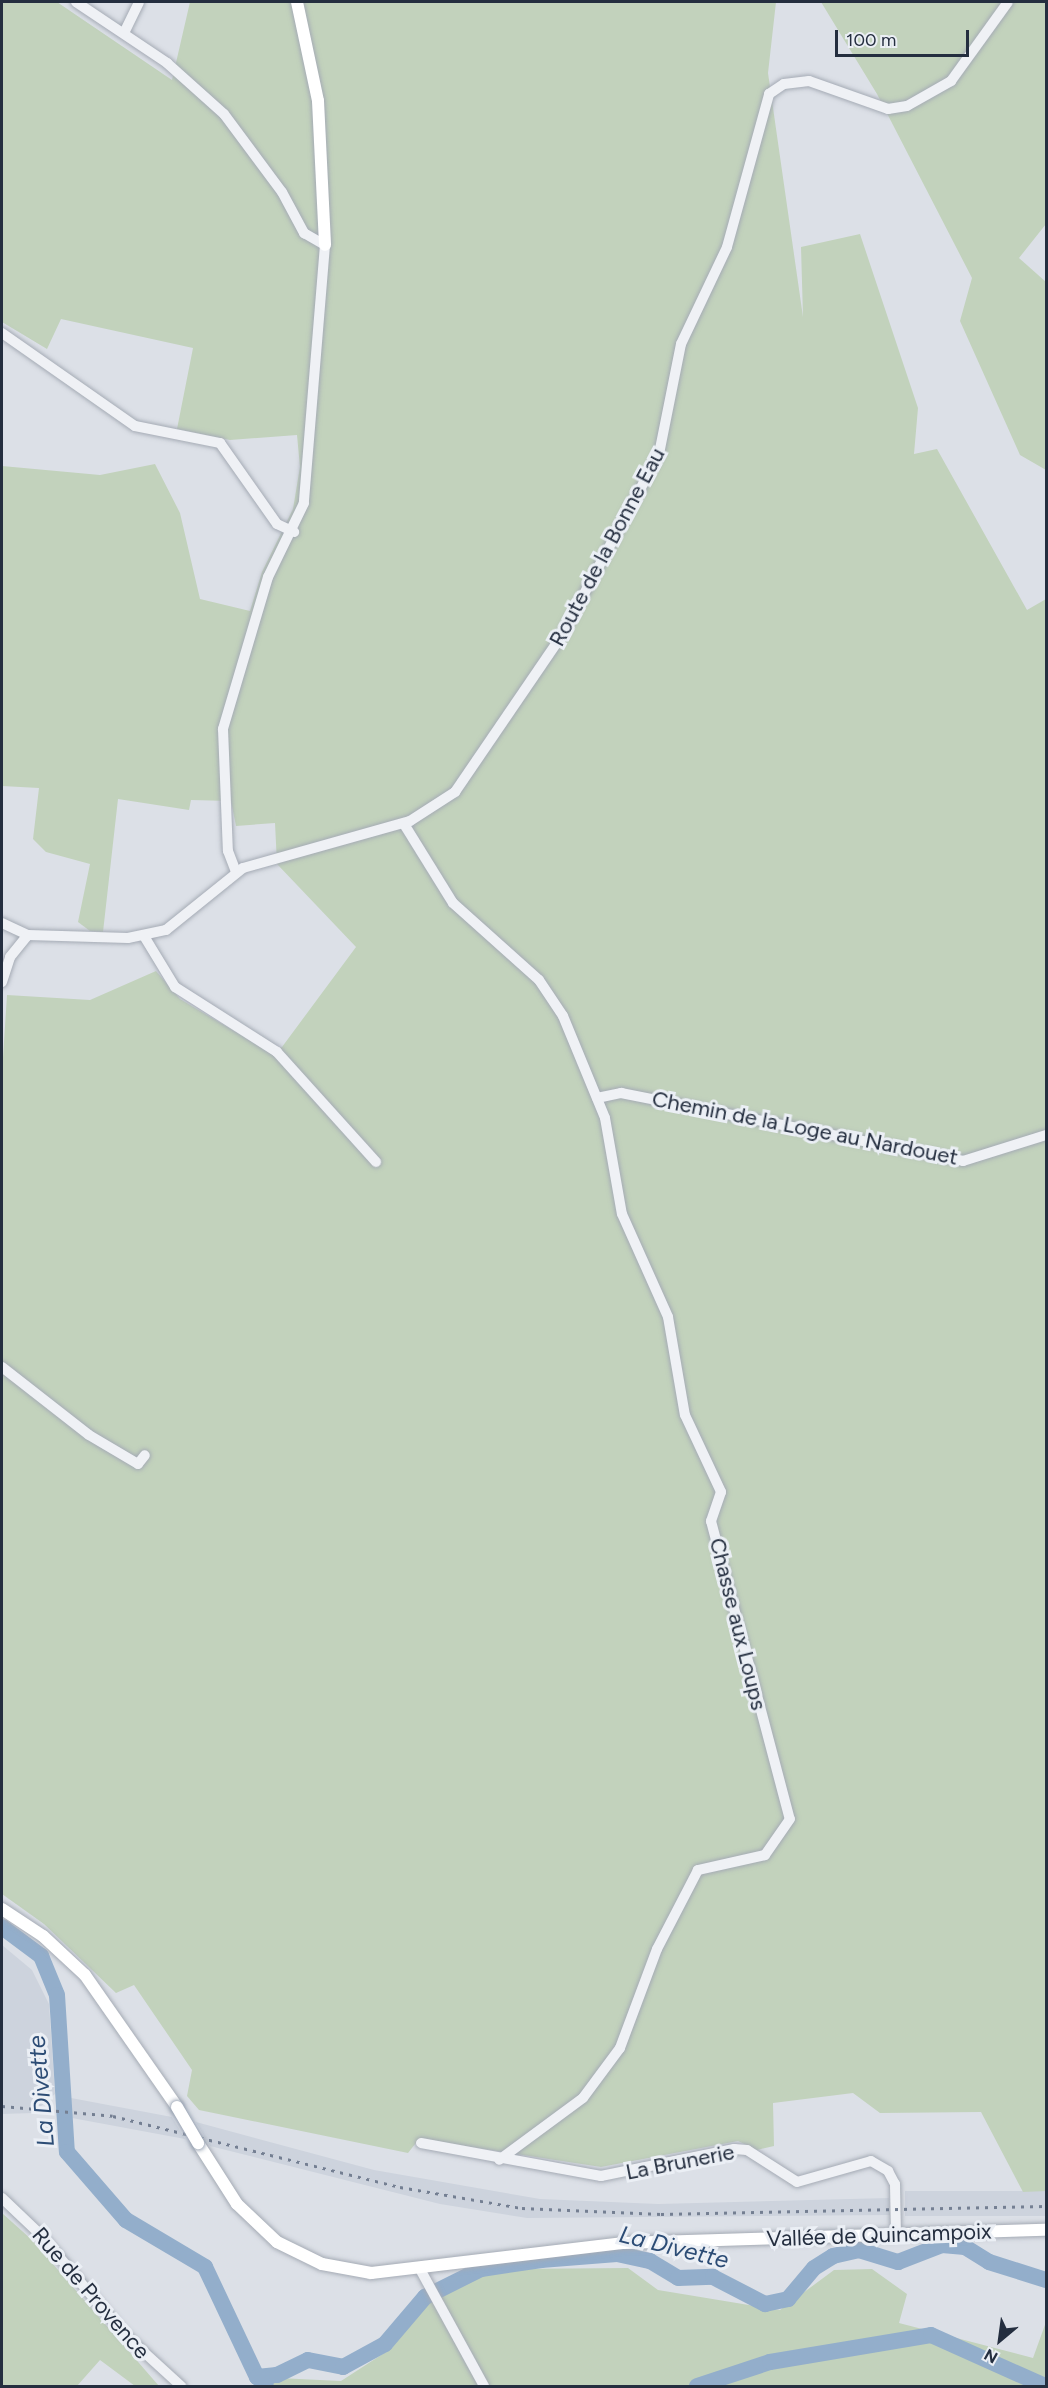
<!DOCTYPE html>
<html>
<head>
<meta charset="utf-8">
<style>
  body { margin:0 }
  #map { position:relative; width:1048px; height:2388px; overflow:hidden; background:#dce0e7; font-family:Figtree,sans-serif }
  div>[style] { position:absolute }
  .built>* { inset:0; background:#cdd3dd; transform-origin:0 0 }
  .green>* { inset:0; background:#c2d2bc }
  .river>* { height:16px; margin:-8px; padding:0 8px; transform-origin:8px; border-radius:8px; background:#93aecb }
  .roads { filter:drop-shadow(0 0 2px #a5abb5) drop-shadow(0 0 2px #a5abb5) }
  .minor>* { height:10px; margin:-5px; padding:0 5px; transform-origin:5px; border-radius:5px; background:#eff1f5 }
  .major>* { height:12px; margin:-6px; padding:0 6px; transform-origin:6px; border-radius:6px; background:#fff }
  .rail>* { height:3px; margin-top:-1.5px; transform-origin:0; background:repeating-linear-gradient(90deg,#747f92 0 3px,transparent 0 9px) }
  .bridges { filter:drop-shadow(0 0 2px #9aa4b4) drop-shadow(0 0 2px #9aa4b4) }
  .major-bridge>* { height:12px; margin:-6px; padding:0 6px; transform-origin:6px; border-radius:6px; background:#fff }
  span { translate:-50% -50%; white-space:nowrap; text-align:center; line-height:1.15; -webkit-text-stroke:6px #ebeff5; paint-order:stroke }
  .street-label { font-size:22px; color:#242e3f }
  .water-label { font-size:24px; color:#2c4c75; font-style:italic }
  .frame { position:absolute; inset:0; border:3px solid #242e3f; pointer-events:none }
  .north { position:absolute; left:970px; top:2310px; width:60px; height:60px; -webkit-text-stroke:4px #ebeff5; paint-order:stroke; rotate:209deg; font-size:16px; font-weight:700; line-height:24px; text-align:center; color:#242e3f }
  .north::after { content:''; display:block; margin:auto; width:21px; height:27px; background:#242e3f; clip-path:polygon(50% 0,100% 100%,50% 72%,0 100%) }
  .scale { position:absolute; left:835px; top:30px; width:134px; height:27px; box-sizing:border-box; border:3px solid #242e3f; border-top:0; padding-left:8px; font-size:18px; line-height:21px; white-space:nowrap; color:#242e3f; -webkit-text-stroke:4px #ebeff5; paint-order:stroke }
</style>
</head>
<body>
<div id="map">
  <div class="built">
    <div style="clip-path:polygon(2px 1945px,32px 1970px,49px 2004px,55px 2094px,33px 2113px,2px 2114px)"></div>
    <div style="clip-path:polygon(71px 2098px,172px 2117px,185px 2139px,72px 2118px)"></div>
    <div style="clip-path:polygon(196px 2122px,374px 2170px,540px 2199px,658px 2204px,889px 2198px,890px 2215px,527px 2218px,440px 2204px,210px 2146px)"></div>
    <div style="left:1046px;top:2191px;width:25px;height:141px;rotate:90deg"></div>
  </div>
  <div class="green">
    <div style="clip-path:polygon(2px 2px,57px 2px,172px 80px,190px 2px,776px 2px,768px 73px,803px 317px,801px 247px,860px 234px,918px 408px,914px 454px,937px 449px,1027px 610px,1046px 599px,1046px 2191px,1023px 2192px,981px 2112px,880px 2113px,853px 2093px,773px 2103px,774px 2146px,757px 2150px,738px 2141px,601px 2167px,419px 2139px,408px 2153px,199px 2110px,187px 2096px,192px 2070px,134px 1985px,116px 1993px,44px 1924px,2px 1894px,2px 1073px,7px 995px,90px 1000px,156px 971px,180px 999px,271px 1053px,282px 1047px,356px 947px,277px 864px,275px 823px,236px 826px,231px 801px,191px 800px,189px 810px,118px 799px,103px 932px,90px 931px,78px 922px,90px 864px,46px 852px,33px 839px,39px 788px,2px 786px,2px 466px,100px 475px,155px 464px,180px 513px,200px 599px,250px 611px,262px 572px,293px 509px,300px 467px,297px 435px,230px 440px,177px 429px,193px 348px,61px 319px,47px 349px,2px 322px)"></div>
    <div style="clip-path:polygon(821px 2px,1046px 2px,1046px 224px,1019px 258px,1046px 282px,1046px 470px,1020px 455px,960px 321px,972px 278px,877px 94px)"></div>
    <div style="clip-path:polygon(2px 2213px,32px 2240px,159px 2386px,135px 2386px,100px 2360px,77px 2386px,2px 2386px)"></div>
    <div style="clip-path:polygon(628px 2268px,658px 2290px,780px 2310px,834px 2270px,872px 2269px,907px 2294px,899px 2323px,1033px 2358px,1046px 2322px,1046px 2386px,262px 2386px,257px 2377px,341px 2381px,392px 2348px,411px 2315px,437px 2291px,499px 2269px)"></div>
  </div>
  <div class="river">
    <div style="left:2px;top:1927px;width:49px;rotate:36.6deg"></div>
    <div style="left:41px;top:1956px;width:42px;rotate:67.7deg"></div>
    <div style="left:57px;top:1995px;width:157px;rotate:86.4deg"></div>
    <div style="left:67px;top:2152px;width:90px;rotate:49.1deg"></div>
    <div style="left:126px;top:2220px;width:92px;rotate:30.7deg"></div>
    <div style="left:205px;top:2267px;width:122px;rotate:64.7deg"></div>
    <div style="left:257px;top:2377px;width:11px;rotate:38deg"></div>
    <div style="left:257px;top:2377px;width:20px;rotate:-6deg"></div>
    <div style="left:277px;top:2375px;width:34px;rotate:-26deg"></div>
    <div style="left:308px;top:2360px;width:36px;rotate:11deg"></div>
    <div style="left:343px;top:2367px;width:48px;rotate:-28.7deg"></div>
    <div style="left:385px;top:2344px;width:62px;rotate:-49.6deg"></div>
    <div style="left:425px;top:2297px;width:63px;rotate:-26.6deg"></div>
    <div style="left:481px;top:2269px;width:61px;rotate:-8.5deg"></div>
    <div style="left:541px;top:2260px;width:76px;rotate:-4.5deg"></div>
    <div style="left:617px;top:2254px;width:34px;rotate:12deg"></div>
    <div style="left:650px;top:2261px;width:33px;rotate:31deg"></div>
    <div style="left:678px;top:2278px;width:35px;rotate:-2deg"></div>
    <div style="left:713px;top:2277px;width:59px;rotate:27.4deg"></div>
    <div style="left:765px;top:2304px;width:24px;rotate:-12deg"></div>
    <div style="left:788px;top:2299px;width:40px;rotate:-50deg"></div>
    <div style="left:814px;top:2268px;width:22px;rotate:-32deg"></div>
    <div style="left:833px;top:2256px;width:27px;rotate:-13deg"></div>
    <div style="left:859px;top:2250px;width:41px;rotate:17.1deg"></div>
    <div style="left:898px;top:2262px;width:47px;rotate:-21.1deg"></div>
    <div style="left:942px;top:2245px;width:23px;rotate:5deg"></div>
    <div style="left:965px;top:2247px;width:28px;rotate:32deg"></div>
    <div style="left:989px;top:2262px;width:60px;rotate:17.5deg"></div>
    <div style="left:697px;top:2386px;width:77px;rotate:-18.2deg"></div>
    <div style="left:770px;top:2362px;width:163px;rotate:-9.5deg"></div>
    <div style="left:931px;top:2335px;width:125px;rotate:24.1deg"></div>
  </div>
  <div class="roads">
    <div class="minor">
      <div style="left:76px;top:2px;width:110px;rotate:33.8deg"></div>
      <div style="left:167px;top:63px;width:76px;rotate:41.8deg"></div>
      <div style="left:224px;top:114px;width:97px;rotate:53.4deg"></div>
      <div style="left:282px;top:192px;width:47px;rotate:61.8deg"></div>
      <div style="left:304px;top:233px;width:24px;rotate:30deg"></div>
      <div style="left:325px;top:245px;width:259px;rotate:94.7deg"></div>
      <div style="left:304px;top:503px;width:82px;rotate:115.9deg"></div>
      <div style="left:268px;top:577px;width:159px;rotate:106.5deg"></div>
      <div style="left:223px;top:729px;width:122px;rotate:87.7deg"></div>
      <div style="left:228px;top:851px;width:22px;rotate:69deg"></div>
      <div style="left:124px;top:33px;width:34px;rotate:-64deg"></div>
      <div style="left:2px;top:333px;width:162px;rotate:35deg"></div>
      <div style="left:135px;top:426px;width:87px;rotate:11.3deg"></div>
      <div style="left:220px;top:443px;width:99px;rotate:54.9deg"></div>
      <div style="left:277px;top:524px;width:19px;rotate:25deg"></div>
      <div style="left:404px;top:824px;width:93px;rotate:58.2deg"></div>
      <div style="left:453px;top:903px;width:115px;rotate:41.8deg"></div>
      <div style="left:539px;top:980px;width:43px;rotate:56.3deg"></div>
      <div style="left:563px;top:1016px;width:110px;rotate:67.6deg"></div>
      <div style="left:605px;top:1118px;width:97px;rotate:80deg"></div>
      <div style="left:622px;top:1214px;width:113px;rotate:65.9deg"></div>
      <div style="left:668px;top:1317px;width:99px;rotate:80.2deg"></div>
      <div style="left:685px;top:1415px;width:85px;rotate:64.9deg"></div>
      <div style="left:721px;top:1492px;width:31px;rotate:109deg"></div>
      <div style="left:711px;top:1521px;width:308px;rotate:75.2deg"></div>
      <div style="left:790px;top:1819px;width:44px;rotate:124.8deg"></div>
      <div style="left:765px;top:1855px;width:69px;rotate:167.4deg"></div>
      <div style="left:698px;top:1870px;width:89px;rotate:117.4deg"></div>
      <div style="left:657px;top:1949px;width:106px;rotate:110.5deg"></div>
      <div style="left:620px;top:2048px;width:62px;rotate:126.5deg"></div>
      <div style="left:583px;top:2098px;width:104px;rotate:143.6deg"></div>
      <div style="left:2px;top:923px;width:29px;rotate:25deg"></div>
      <div style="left:144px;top:936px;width:60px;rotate:58.7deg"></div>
      <div style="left:175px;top:987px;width:121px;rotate:32.5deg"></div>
      <div style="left:277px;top:1052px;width:148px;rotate:48deg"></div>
      <div style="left:2px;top:982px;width:26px;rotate:-72deg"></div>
      <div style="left:10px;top:957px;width:28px;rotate:-51deg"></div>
      <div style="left:28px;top:935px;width:100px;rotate:1.7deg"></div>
      <div style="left:128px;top:938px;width:39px;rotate:-12deg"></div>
      <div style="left:166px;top:930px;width:99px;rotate:-38.8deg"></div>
      <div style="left:243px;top:868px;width:173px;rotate:-15.7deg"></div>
      <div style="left:410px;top:821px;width:54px;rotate:-32.8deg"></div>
      <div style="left:455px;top:792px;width:190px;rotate:-55.7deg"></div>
      <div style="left:562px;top:635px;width:205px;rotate:-61.8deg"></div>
      <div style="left:659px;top:454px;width:112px;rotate:-78.7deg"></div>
      <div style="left:681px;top:344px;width:107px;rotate:-64.6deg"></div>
      <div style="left:727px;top:247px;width:159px;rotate:-74.6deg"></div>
      <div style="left:769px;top:94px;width:18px;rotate:-34deg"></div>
      <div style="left:784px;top:84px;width:25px;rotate:-7deg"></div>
      <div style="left:809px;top:81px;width:84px;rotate:19.5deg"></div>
      <div style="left:888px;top:109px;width:19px;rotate:-9deg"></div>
      <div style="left:907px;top:106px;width:51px;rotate:-29.6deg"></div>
      <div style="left:951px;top:81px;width:97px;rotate:-54.2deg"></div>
      <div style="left:597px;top:1098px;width:25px;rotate:-12deg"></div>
      <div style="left:621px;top:1093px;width:349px;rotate:11.2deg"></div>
      <div style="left:963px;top:1161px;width:87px;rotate:-17.4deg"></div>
      <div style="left:2px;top:1367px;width:110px;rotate:38deg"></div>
      <div style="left:89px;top:1435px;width:57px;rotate:30.6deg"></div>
      <div style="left:138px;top:1464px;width:11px;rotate:-52deg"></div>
      <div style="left:421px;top:2143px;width:183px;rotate:10.4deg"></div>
      <div style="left:601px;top:2176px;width:136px;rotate:-11.5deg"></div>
      <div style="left:734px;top:2149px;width:13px;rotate:4deg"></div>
      <div style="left:747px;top:2150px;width:59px;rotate:32.6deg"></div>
      <div style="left:797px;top:2182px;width:77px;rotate:-15.8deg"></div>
      <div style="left:871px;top:2161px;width:20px;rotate:30deg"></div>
      <div style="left:888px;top:2171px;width:15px;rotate:62deg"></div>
      <div style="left:895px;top:2184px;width:50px;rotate:88.9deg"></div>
      <div style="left:2px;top:2198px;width:52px;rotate:43.5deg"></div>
      <div style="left:40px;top:2234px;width:129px;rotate:50deg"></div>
      <div style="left:123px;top:2333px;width:79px;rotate:42.4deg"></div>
      <div style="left:420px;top:2269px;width:133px;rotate:61.3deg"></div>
    </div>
    <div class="major">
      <div style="left:297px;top:2px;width:101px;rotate:78deg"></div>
      <div style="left:318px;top:101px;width:144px;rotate:87.2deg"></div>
      <div style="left:2px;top:1909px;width:49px;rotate:33.4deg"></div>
      <div style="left:43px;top:1936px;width:57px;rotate:42.9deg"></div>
      <div style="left:85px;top:1975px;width:161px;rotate:55.1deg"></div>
      <div style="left:198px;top:2143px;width:72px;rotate:57.4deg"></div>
      <div style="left:237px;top:2204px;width:55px;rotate:43.5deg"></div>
      <div style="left:277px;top:2242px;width:50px;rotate:26.1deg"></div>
      <div style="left:322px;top:2264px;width:50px;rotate:10.4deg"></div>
      <div style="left:371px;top:2273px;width:253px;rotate:-6.8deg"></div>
      <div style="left:622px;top:2243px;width:424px;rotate:-1.8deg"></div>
    </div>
  </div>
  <div class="rail">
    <div style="left:2px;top:2106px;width:111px;rotate:5.1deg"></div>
    <div style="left:113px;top:2116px;width:296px;rotate:13.9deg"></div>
    <div style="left:400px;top:2187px;width:124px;rotate:9.8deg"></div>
    <div style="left:522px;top:2208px;width:139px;rotate:2.5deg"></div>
    <div style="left:661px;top:2214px;width:385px;rotate:-1.2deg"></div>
  </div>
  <div class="bridges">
    <div class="major-bridge">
      <div style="left:177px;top:2107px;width:42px;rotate:59.7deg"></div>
    </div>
  </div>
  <div class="street-label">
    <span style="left:607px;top:547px;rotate:-62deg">Route de la Bonne Eau</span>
    <span style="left:805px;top:1128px;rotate:11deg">Chemin de la Loge au Nardouet</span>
    <span style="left:738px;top:1624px;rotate:76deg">Chasse aux Loups</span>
    <span style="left:680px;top:2162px;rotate:-11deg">La Brunerie</span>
    <span style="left:879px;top:2235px;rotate:-2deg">Vallée de Quincampoix</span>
    <span style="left:91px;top:2293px;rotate:49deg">Rue de Provence</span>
  </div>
  <div class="water-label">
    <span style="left:41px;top:2091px;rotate:-95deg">La Divette</span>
    <span style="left:674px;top:2247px;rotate:14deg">La Divette</span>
  </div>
  <div class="frame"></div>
  <div class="north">N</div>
  <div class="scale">100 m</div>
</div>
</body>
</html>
